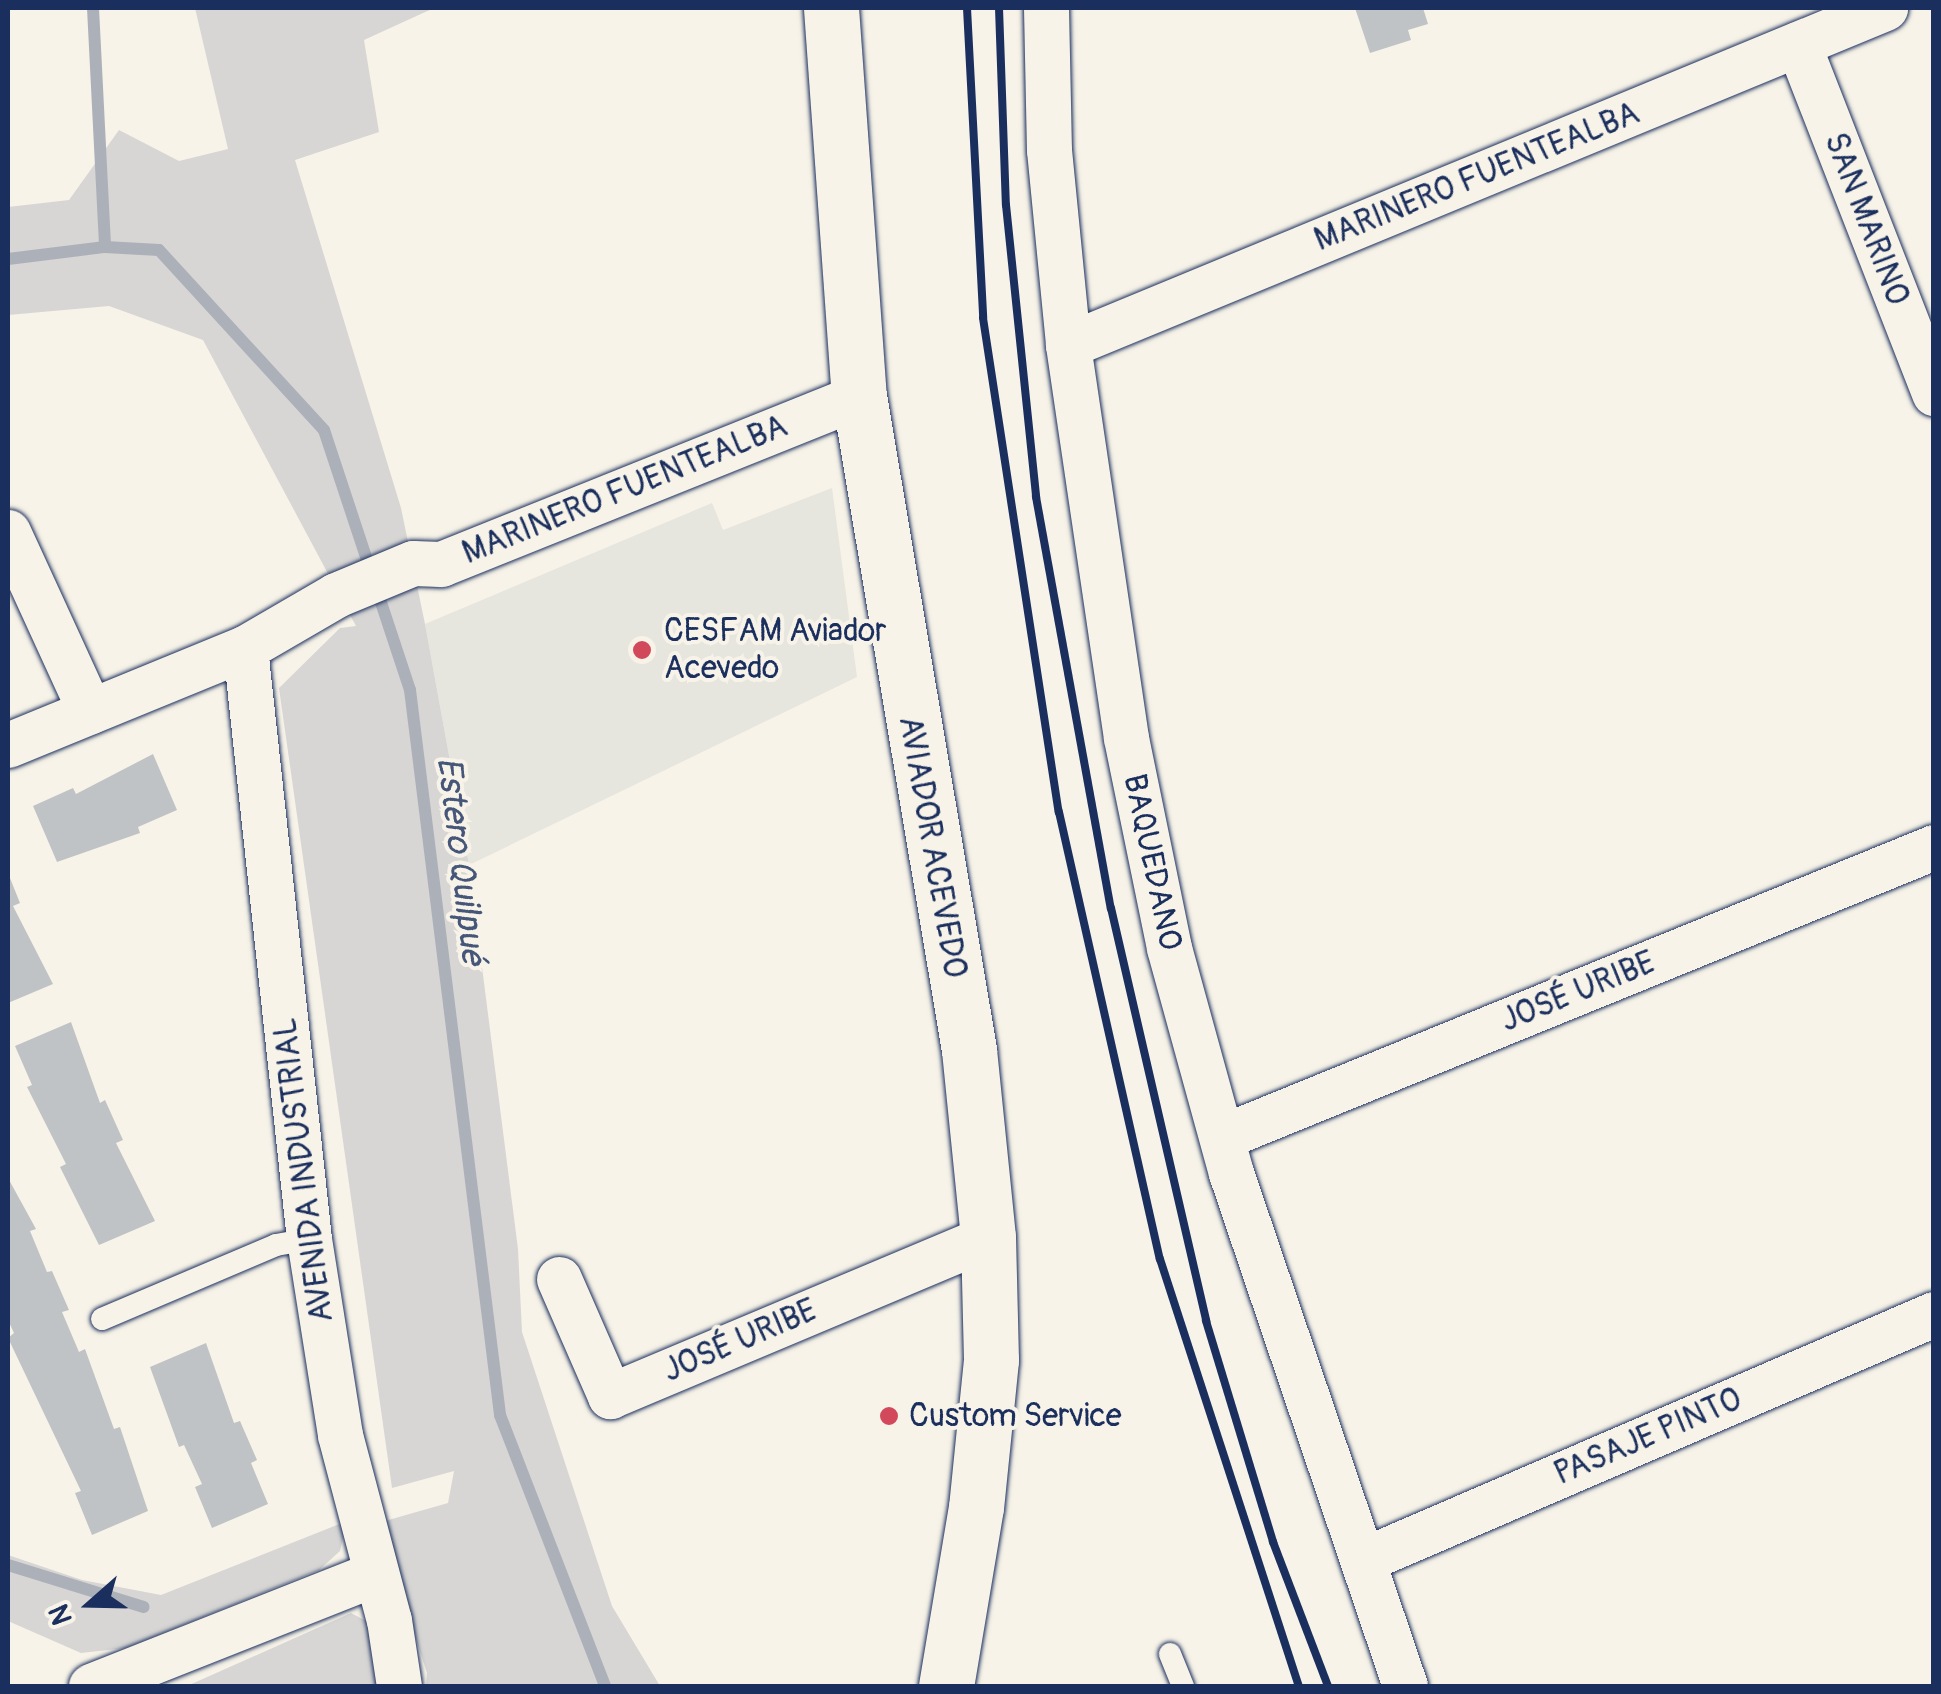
<!DOCTYPE html>
<html>
<head>
<meta charset="utf-8">
<style>
  body { margin:0 }
  #map { position:relative; width:1941px; height:1694px; overflow:hidden; background:#f7f3e8; font-family:Pangolin,sans-serif }
  div>[style] { position:absolute }
  .built>* { inset:0; background:#e6e5de }
  .green>* { inset:0; background:#d7d6d4 }
  .stream>* { height:12px; margin:-6px; padding:0 6px; transform-origin:6px; border-radius:6px; background:#acb0b9 }
  .building>* { inset:0; background:#c0c3c5 }
  .roads { filter:drop-shadow(0 0 2px #1b2f5e) drop-shadow(0 0 2px #1b2f5e) }
  .lane>* { height:22px; margin:-11px; padding:0 11px; transform-origin:11px; border-radius:11px; background:#f7f3e8 }
  .street>* { height:45px; margin:-22.5px; padding:0 22.5px; transform-origin:22.5px; border-radius:22.5px; background:#f7f3e8 }
  .secondary>* { height:55px; margin:-27.5px; padding:0 27.5px; transform-origin:27.5px; border-radius:27.5px; background:#f7f3e8 }
  .rail>* { height:8px; margin:-4px; padding:0 4px; transform-origin:4px; border-radius:4px; background:#1b2f5e }
  .dots>* { width:28px; height:28px; translate:-50% -50%; box-sizing:border-box; border:5px solid #f7f3e8; border-radius:50% }
  span { translate:-50% -50%; white-space:nowrap; text-align:center; line-height:1.15; -webkit-text-stroke:8px #f7f3e8; paint-order:stroke }
  .street-label { font-size:32px; color:#1b2f5e }
  .poi-label { font-size:32px; color:#1b2f5e }
  .left { translate:0 -50%; text-align:left }
  .water-label { font-size:35px; color:#465679; font-style:italic }
  .frame { position:absolute; inset:0; border:10px solid #1b2f5e; pointer-events:none }
  .north { position:absolute; left:40px; top:1554px; width:100px; height:100px; -webkit-text-stroke:8px #f7f3e8; paint-order:stroke; rotate:250deg; font-size:28px; font-weight:700; line-height:40px; text-align:center; color:#1b2f5e }
  .north::after { content:''; display:block; margin:auto; width:35px; height:45px; background:#1b2f5e; clip-path:polygon(50% 0,100% 100%,50% 72%,0 100%) }
</style>
</head>
<body>
<div id="map">
  <div class="built">
    <div style="clip-path:polygon(832px 488px,857px 677px,469px 865px,425px 624px,712px 503px,723px 530px)"></div>
  </div>
  <div class="green">
    <div style="clip-path:polygon(195px 8px,434px 8px,364px 40px,379px 132px,295px 160px,401px 508px,425px 624px,469px 865px,518px 1249px,522px 1332px,612px 1606px,660px 1686px,426px 1686px,427px 1673px,378px 1523px,448px 1503px,454px 1471px,392px 1488px,279px 688px,340px 628px,356px 626px,203px 340px,109px 306px,8px 315px,8px 207px,69px 200px,119px 130px,179px 161px,228px 149px)"></div>
    <div style="clip-path:polygon(347px 1521px,340px 1551px,319px 1570px,126px 1648px,81px 1653px,8px 1621px,8px 1555px,82px 1580px,161px 1595px)"></div>
    <div style="clip-path:polygon(351px 1613px,370px 1623px,380px 1686px,187px 1686px)"></div>
  </div>
  <div class="stream">
    <div style="left:93px;top:8px;width:239px;rotate:87.1deg"></div>
    <div style="left:8px;top:259px;width:98px;rotate:-7.1deg"></div>
    <div style="left:105px;top:247px;width:54px;rotate:3.2deg"></div>
    <div style="left:159px;top:250px;width:244px;rotate:47.5deg"></div>
    <div style="left:324px;top:430px;width:274px;rotate:71.7deg"></div>
    <div style="left:410px;top:690px;width:731px;rotate:82.92deg"></div>
    <div style="left:500px;top:1415px;width:291px;rotate:68.8deg"></div>
    <div style="left:8px;top:1565px;width:142px;rotate:17.2deg"></div>
  </div>
  <div class="building">
    <div style="clip-path:polygon(1355px 8px,1423px 8px,1428px 24px,1408px 30px,1411px 40px,1370px 53px)"></div>
    <div style="clip-path:polygon(153px 754px,177px 810px,138px 827px,140px 833px,57px 862px,33px 806px,73px 788px,76px 794px)"></div>
    <div style="clip-path:polygon(8px 873px,20px 903px,13px 906px,53px 984px,8px 1003px)"></div>
    <div style="clip-path:polygon(71px 1022px,100px 1103px,105px 1100px,123px 1140px,116px 1143px,155px 1221px,99px 1245px,60px 1167px,66px 1164px,27px 1087px,32px 1085px,15px 1046px)"></div>
    <div style="clip-path:polygon(8px 1178px,36px 1229px,30px 1231px,47px 1272px,52px 1271px,69px 1310px,62px 1312px,79px 1352px,85px 1349px,114px 1429px,120px 1427px,148px 1511px,92px 1535px,75px 1493px,81px 1491px,8px 1338px,14px 1333px,8px 1320px)"></div>
    <div style="clip-path:polygon(206px 1343px,234px 1423px,240px 1421px,257px 1460px,251px 1463px,268px 1504px,212px 1528px,195px 1487px,202px 1484px,184px 1445px,179px 1447px,150px 1367px)"></div>
  </div>
  <div class="roads">
    <div class="lane">
      <div style="left:102px;top:1319px;width:189px;rotate:-23deg"></div>
      <div style="left:276px;top:1245px;width:34px;rotate:-10deg"></div>
      <div style="left:1170px;top:1654px;width:35px;rotate:68deg"></div>
    </div>
    <div class="street">
      <div style="left:1046px;top:8px;width:142px;rotate:88.8deg"></div>
      <div style="left:1049px;top:150px;width:196px;rotate:84.4deg"></div>
      <div style="left:1068px;top:345px;width:397px;rotate:81.6deg"></div>
      <div style="left:1126px;top:738px;width:214px;rotate:78.4deg"></div>
      <div style="left:1169px;top:948px;width:233px;rotate:74.6deg"></div>
      <div style="left:1231px;top:1173px;width:542px;rotate:71.26deg"></div>
      <div style="left:1798px;top:44px;width:375px;rotate:68.7deg"></div>
      <div style="left:1068px;top:345px;width:884px;rotate:-22.42deg"></div>
      <div style="left:8px;top:532px;width:197px;rotate:65.4deg"></div>
      <div style="left:245px;top:648px;width:594px;rotate:83.82deg"></div>
      <div style="left:309px;top:1239px;width:198px;rotate:81deg"></div>
      <div style="left:340px;top:1435px;width:191px;rotate:75.2deg"></div>
      <div style="left:389px;top:1620px;width:67px;rotate:81.4deg"></div>
      <div style="left:8px;top:745px;width:256px;rotate:-22.3deg"></div>
      <div style="left:245px;top:648px;width:105px;rotate:-30.2deg"></div>
      <div style="left:336px;top:595px;width:83px;rotate:-22.6deg"></div>
      <div style="left:413px;top:563px;width:28px;rotate:2deg"></div>
      <div style="left:441px;top:564px;width:450px;rotate:-21.9deg"></div>
      <div style="left:1222px;top:1137px;width:769px;rotate:-22.16deg"></div>
      <div style="left:559px;top:1279px;width:128px;rotate:66.4deg"></div>
      <div style="left:610px;top:1396px;width:410px;rotate:-22.8deg"></div>
      <div style="left:1363px;top:1560px;width:622px;rotate:-23.31deg"></div>
      <div style="left:91px;top:1686px;width:304px;rotate:-21.6deg"></div>
    </div>
    <div class="secondary">
      <div style="left:831px;top:8px;width:389px;rotate:85.9deg"></div>
      <div style="left:859px;top:396px;width:663px;rotate:80.45deg"></div>
      <div style="left:969px;top:1050px;width:188px;rotate:84.2deg"></div>
      <div style="left:988px;top:1237px;width:123px;rotate:88.6deg"></div>
      <div style="left:991px;top:1360px;width:148px;rotate:95.8deg"></div>
      <div style="left:976px;top:1507px;width:181px;rotate:99.5deg"></div>
    </div>
  </div>
  <div class="rail">
    <div style="left:967px;top:8px;width:310px;rotate:87deg"></div>
    <div style="left:983px;top:318px;width:500px;rotate:81.3deg"></div>
    <div style="left:1059px;top:812px;width:458px;rotate:77.3deg"></div>
    <div style="left:1160px;top:1259px;width:449px;rotate:72deg"></div>
    <div style="left:999px;top:8px;width:197px;rotate:88deg"></div>
    <div style="left:1006px;top:205px;width:294px;rotate:84.1deg"></div>
    <div style="left:1036px;top:497px;width:418px;rotate:79.7deg"></div>
    <div style="left:1111px;top:908px;width:424px;rotate:77deg"></div>
    <div style="left:1206px;top:1321px;width:231px;rotate:73.1deg"></div>
    <div style="left:1273px;top:1542px;width:154px;rotate:69.1deg"></div>
  </div>
  <div class="dots">
    <div style="left:642px;top:650px;background:#d1495b"></div>
    <div style="left:889px;top:1416px;background:#d1495b"></div>
  </div>
  <div class="street-label">
    <span style="left:1477px;top:177px;rotate:-22deg">MARINERO FUENTEALBA</span>
    <span style="left:1866px;top:219px;rotate:69deg">SAN MARINO</span>
    <span style="left:625px;top:490px;rotate:-22deg">MARINERO FUENTEALBA</span>
    <span style="left:932px;top:847px;rotate:80deg">AVIADOR ACEVEDO</span>
    <span style="left:1152px;top:862px;rotate:78deg">BAQUEDANO</span>
    <span style="left:1578px;top:992px;rotate:-22deg">JOSÉ URIBE</span>
    <span style="left:304px;top:1170px;rotate:-97deg">AVENIDA INDUSTRIAL</span>
    <span style="left:740px;top:1341px;rotate:-23deg">JOSÉ URIBE</span>
    <span style="left:1648px;top:1437px;rotate:-23deg">PASAJE PINTO</span>
  </div>
  <div class="poi-label">
    <span class="left" style="left:664px;top:650px">CESFAM Aviador<br>Acevedo</span>
    <span class="left" style="left:909px;top:1416px">Custom Service</span>
  </div>
  <div class="water-label">
    <span style="left:461px;top:861px;rotate:83deg">Estero Quilpué</span>
  </div>
  <div class="frame"></div>
  <div class="north">N</div>
</div>
</body>
</html>
